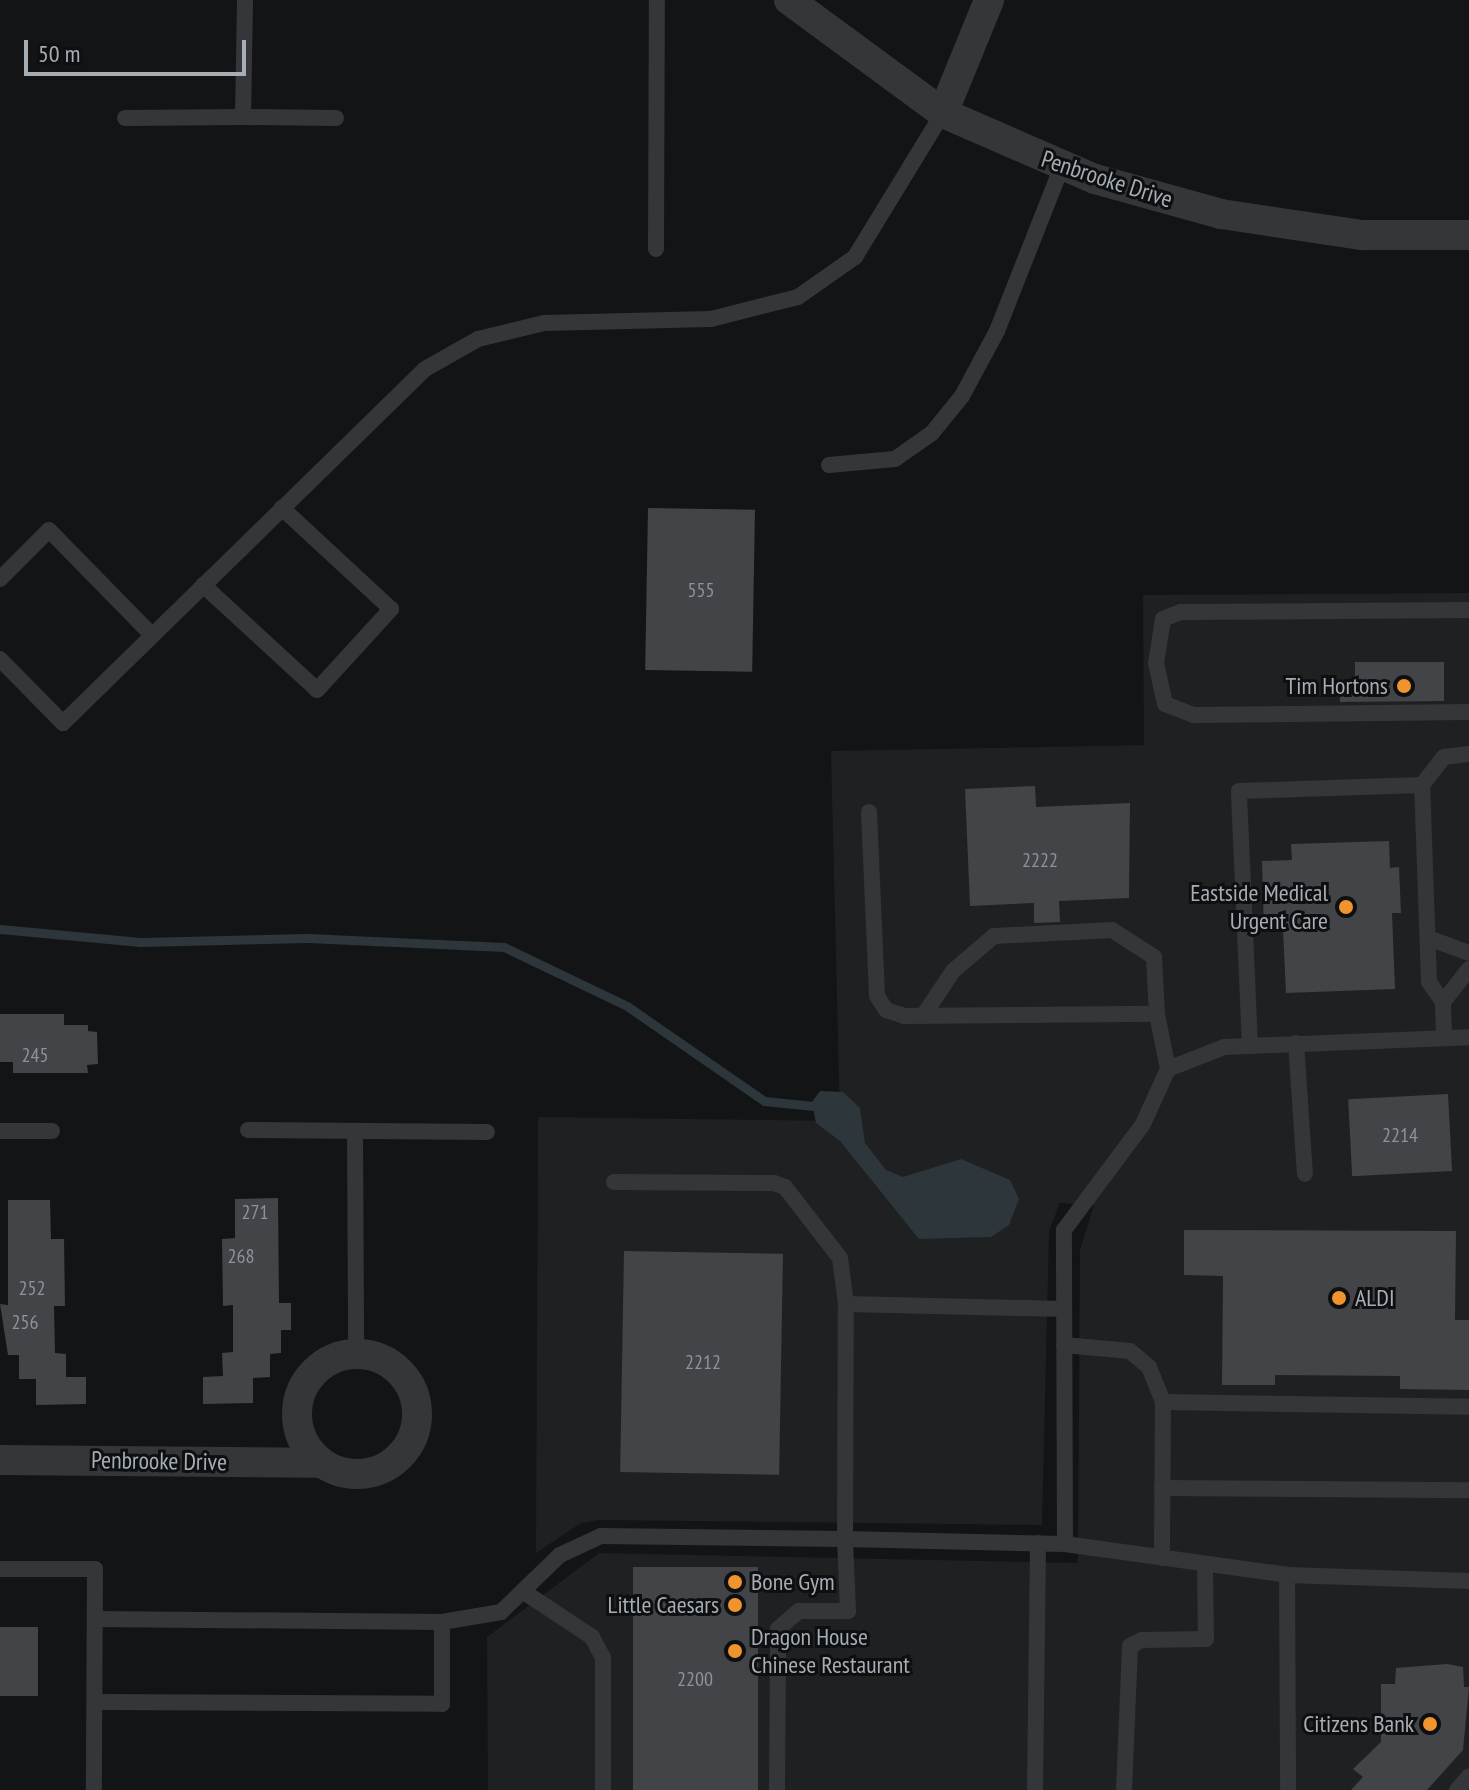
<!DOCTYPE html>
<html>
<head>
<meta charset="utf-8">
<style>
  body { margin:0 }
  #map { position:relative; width:1469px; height:1790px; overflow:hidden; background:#131415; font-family:"PT Sans Narrow",sans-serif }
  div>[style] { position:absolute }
  .built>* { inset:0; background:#1f2022 }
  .water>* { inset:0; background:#2c363b }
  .stream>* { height:9px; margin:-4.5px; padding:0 4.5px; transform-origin:4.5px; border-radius:4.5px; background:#2c363b }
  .building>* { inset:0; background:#424448; transform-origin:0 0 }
  .service>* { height:16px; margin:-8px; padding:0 8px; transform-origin:8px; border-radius:8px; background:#35363a }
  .minor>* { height:30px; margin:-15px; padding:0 15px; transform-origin:15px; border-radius:15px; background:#35363a }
  .minor>.ring { margin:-15px; padding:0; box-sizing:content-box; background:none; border:30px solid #35363a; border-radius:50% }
  .dots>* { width:22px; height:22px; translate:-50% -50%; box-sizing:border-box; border:4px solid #0e0f10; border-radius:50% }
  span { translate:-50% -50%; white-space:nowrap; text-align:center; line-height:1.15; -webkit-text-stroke:6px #0e0f10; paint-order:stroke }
  .number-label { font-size:20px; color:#8c939a }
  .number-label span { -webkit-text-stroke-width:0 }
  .street-label { font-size:24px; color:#a5adb5 }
  .poi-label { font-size:24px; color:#a5adb5 }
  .right { translate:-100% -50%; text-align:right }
  .left { translate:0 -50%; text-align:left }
  .scale { position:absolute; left:24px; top:40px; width:222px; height:36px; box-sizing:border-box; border:4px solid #a5adb5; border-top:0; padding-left:10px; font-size:24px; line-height:28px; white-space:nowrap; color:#a5adb5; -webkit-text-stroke:6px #0e0f10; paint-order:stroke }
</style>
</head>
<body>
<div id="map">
  <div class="built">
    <div style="clip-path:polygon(1469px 593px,1469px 1790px,488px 1790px,487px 1637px,599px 1553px,1078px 1563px,1080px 1250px,1094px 1205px,1060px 1203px,1049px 1231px,1042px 1525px,599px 1520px,581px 1523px,536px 1553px,538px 1117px,840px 1121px,831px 751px,1144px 745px,1143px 595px)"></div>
  </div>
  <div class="water">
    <div style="clip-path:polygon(820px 1091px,843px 1092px,860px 1108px,865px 1143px,886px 1170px,903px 1177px,961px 1159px,1010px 1180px,1019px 1199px,1009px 1225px,991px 1237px,919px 1239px,840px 1141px,816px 1123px,812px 1102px)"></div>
  </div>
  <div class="stream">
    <div style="left:0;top:929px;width:141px;rotate:5.3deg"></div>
    <div style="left:140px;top:942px;width:168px;rotate:-1.4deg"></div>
    <div style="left:308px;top:938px;width:196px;rotate:2.6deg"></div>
    <div style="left:504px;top:947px;width:136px;rotate:25.6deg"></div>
    <div style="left:627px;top:1006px;width:167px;rotate:34.7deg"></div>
    <div style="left:764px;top:1101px;width:60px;rotate:5.7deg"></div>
  </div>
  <div class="building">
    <div style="left:648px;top:508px;width:107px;height:162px;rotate:1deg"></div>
    <div style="clip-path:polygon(1355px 662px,1444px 662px,1444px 701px,1340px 702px,1340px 681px,1355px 680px)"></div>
    <div style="clip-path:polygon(1035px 786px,1036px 807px,1130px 803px,1129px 898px,1059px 901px,1060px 922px,1034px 923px,1034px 903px,970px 906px,965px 789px)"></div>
    <div style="clip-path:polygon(1389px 841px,1390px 868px,1399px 867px,1401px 913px,1392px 913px,1395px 989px,1286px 993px,1283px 930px,1264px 931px,1262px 861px,1292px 860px,1291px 844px)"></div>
    <div style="clip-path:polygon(0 1014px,64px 1014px,64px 1025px,88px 1025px,88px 1031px,97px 1032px,98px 1064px,87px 1065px,88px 1073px,13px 1073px,13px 1062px,0 1062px)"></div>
    <div style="left:1448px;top:1094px;width:77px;height:100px;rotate:87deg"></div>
    <div style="clip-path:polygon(278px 1198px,279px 1303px,291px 1303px,291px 1330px,281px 1330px,281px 1353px,270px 1354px,270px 1377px,253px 1378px,253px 1403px,203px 1404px,203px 1377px,223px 1376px,222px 1353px,233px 1352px,233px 1305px,223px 1306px,222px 1239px,235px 1238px,235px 1199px)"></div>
    <div style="clip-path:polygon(8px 1200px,50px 1200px,51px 1239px,64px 1239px,65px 1306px,54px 1306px,55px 1353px,66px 1354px,66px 1377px,86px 1377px,86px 1404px,36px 1405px,36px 1379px,19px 1379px,19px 1355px,8px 1355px,0 1304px,8px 1305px)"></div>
    <div style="clip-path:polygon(1184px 1230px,1456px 1231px,1455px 1320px,1469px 1320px,1469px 1390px,1400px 1389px,1400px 1376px,1275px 1375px,1275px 1385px,1222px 1385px,1223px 1276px,1184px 1275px)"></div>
    <div style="left:624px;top:1251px;width:159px;height:221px;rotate:1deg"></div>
    <div style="left:633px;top:1567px;width:125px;height:223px"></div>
    <div style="left:0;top:1627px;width:38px;height:69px"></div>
    <div style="clip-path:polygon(1447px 1664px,1463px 1667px,1464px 1687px,1469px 1687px,1463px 1750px,1427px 1790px,1351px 1790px,1363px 1777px,1353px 1769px,1381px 1742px,1381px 1684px,1395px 1684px,1396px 1668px)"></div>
  </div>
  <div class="service">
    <div style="left:243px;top:117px;width:93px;rotate:0.6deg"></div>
    <div style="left:125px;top:118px;width:118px;rotate:-0.5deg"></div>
    <div style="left:243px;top:117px;width:117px;rotate:-89deg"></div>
    <div style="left:656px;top:249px;width:249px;rotate:-89.8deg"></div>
    <div style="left:829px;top:465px;width:66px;rotate:-5.2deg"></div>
    <div style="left:895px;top:459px;width:45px;rotate:-35.1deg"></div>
    <div style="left:932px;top:433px;width:48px;rotate:-51deg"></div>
    <div style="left:962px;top:396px;width:74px;rotate:-61.7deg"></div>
    <div style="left:997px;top:331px;width:177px;rotate:-68.5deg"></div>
    <div style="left:0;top:579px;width:69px;rotate:-45deg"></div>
    <div style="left:49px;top:530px;width:147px;rotate:45.6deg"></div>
    <div style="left:203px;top:585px;width:155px;rotate:42.6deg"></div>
    <div style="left:317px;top:690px;width:110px;rotate:-47.6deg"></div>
    <div style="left:391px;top:609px;width:149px;rotate:-137.2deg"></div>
    <div style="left:1469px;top:610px;width:288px;rotate:179.6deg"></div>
    <div style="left:1181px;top:612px;width:19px;rotate:159deg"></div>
    <div style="left:1163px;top:619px;width:45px;rotate:99deg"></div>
    <div style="left:1156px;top:663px;width:42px;rotate:77.6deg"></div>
    <div style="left:1165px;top:704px;width:31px;rotate:21deg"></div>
    <div style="left:1194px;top:715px;width:275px;rotate:-0.6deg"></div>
    <div style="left:0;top:659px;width:90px;rotate:45.5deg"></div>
    <div style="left:63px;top:723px;width:506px;rotate:-44.36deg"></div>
    <div style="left:425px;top:369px;width:61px;rotate:-29.5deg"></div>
    <div style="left:478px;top:339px;width:68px;rotate:-13.6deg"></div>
    <div style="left:544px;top:323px;width:167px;rotate:-1.4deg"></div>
    <div style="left:711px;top:319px;width:90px;rotate:-14.2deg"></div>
    <div style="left:798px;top:297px;width:70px;rotate:-35.1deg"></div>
    <div style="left:855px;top:257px;width:169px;rotate:-58.6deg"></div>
    <div style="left:869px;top:812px;width:184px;rotate:87.5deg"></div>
    <div style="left:877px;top:996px;width:17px;rotate:57deg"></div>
    <div style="left:886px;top:1010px;width:19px;rotate:18deg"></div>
    <div style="left:904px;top:1016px;width:253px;rotate:-0.5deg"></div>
    <div style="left:1157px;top:1014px;width:56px;rotate:78.7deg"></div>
    <div style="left:1431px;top:939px;width:40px;rotate:20.2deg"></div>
    <div style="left:1443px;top:1002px;width:42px;rotate:-51.8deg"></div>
    <div style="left:923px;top:1016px;width:54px;rotate:-56.3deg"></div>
    <div style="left:953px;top:971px;width:54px;rotate:-40.5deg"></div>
    <div style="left:994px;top:936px;width:118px;rotate:-2.9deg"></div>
    <div style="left:1112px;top:930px;width:50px;rotate:32.7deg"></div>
    <div style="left:1154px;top:957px;width:57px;rotate:87deg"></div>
    <div style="left:1444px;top:1034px;width:32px;rotate:-92deg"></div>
    <div style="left:1443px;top:1002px;width:24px;rotate:-125deg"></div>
    <div style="left:1429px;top:982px;width:197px;rotate:-92deg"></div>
    <div style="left:1422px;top:785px;width:36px;rotate:-52deg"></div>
    <div style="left:1444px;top:757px;width:25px;rotate:-7deg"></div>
    <div style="left:1296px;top:1043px;width:131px;rotate:86.1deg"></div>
    <div style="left:1250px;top:1046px;width:255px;rotate:-92.5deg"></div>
    <div style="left:1239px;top:791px;width:183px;rotate:-1.9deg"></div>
    <div style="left:248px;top:1130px;width:239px;rotate:0.5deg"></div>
    <div style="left:0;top:1131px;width:52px"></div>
    <div style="left:355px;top:1131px;width:222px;rotate:89.7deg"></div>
    <div style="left:846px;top:1304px;width:217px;rotate:1.3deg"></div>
    <div style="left:1064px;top:1345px;width:66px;rotate:5.2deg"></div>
    <div style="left:1130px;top:1351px;width:25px;rotate:40deg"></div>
    <div style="left:1149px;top:1367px;width:38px;rotate:68deg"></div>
    <div style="left:1163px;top:1402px;width:156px;rotate:90.4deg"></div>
    <div style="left:1163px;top:1402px;width:306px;rotate:0.9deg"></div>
    <div style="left:1162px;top:1488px;width:307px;rotate:0.4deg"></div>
    <div style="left:1065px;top:1544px;width:314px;rotate:-90.2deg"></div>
    <div style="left:1064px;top:1230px;width:132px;rotate:-53.3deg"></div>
    <div style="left:1143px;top:1124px;width:60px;rotate:-65.6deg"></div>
    <div style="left:1168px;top:1069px;width:60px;rotate:-21.4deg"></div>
    <div style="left:1224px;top:1047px;width:245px;rotate:-2.3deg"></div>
    <div style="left:0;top:1569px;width:95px"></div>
    <div style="left:95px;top:1569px;width:221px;rotate:90.3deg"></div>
    <div style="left:1287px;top:1575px;width:215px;rotate:89.7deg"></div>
    <div style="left:524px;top:1592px;width:82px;rotate:33.5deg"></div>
    <div style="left:592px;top:1637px;width:24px;rotate:62deg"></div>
    <div style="left:603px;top:1658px;width:132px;rotate:90deg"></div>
    <div style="left:442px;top:1622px;width:60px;rotate:-9.6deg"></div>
    <div style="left:501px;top:1612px;width:82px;rotate:-44deg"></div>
    <div style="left:560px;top:1555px;width:45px;rotate:-24.9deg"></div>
    <div style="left:601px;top:1536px;width:244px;rotate:0.7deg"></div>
    <div style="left:845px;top:1539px;width:235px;rotate:-89.8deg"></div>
    <div style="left:846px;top:1304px;width:46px;rotate:-97.4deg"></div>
    <div style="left:840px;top:1258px;width:90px;rotate:-127.8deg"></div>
    <div style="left:785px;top:1187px;width:12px;rotate:-160deg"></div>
    <div style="left:774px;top:1183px;width:160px;rotate:-179.6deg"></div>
    <div style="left:95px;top:1702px;width:347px;rotate:0.3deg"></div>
    <div style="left:442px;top:1704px;width:82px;rotate:-90deg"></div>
    <div style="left:442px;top:1622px;width:347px;rotate:-179.5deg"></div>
    <div style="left:777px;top:1790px;width:161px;rotate:-89.6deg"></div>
    <div style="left:778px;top:1629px;width:28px;rotate:-41deg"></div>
    <div style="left:799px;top:1611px;width:49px"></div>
    <div style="left:848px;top:1611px;width:72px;rotate:-92.4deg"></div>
    <div style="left:845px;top:1539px;width:220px;rotate:1.3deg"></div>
    <div style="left:1065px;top:1544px;width:224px;rotate:7.9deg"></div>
    <div style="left:1287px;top:1575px;width:182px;rotate:1.9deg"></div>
    <div style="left:1035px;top:1790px;width:247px;rotate:-89.3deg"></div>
    <div style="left:1124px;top:1790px;width:144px;rotate:-87.6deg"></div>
    <div style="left:1130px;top:1646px;width:13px;rotate:-27deg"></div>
    <div style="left:1142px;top:1640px;width:64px;rotate:-0.9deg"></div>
    <div style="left:1206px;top:1639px;width:73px;rotate:-90.8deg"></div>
    <div style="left:1457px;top:1790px;width:18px;rotate:-49deg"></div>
  </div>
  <div class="minor">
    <div style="left:789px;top:0;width:191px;rotate:36.3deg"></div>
    <div style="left:943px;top:113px;width:166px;rotate:23.5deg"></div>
    <div style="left:1095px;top:179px;width:131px;rotate:15.5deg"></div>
    <div style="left:1221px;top:214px;width:143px;rotate:8.5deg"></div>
    <div style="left:1362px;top:235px;width:107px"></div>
    <div style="left:943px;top:113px;width:122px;rotate:-67.8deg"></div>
    <div class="ring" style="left:297px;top:1354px;width:90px;height:90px"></div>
    <div style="left:0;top:1460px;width:319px;rotate:0.5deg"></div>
  </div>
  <div class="dots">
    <div style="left:1404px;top:686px;background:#f09430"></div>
    <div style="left:1346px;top:907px;background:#f09430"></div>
    <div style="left:1339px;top:1298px;background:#f09430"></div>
    <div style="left:735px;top:1582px;background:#f09430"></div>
    <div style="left:735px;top:1605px;background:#f09430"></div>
    <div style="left:735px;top:1651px;background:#f09430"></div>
    <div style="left:1430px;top:1724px;background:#f09430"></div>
  </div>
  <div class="number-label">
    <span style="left:701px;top:590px">555</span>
    <span style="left:1040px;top:860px">2222</span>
    <span style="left:35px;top:1055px">245</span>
    <span style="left:1400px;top:1135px">2214</span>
    <span style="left:255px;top:1212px">271</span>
    <span style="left:241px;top:1256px">268</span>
    <span style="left:32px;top:1288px">252</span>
    <span style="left:25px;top:1322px">256</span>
    <span style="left:703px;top:1362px">2212</span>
    <span style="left:695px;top:1679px">2200</span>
  </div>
  <div class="street-label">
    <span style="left:1107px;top:179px;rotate:18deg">Penbrooke Drive</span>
    <span style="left:159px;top:1461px;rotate:1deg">Penbrooke Drive</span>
  </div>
  <div class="poi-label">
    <span class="right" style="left:1388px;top:686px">Tim Hortons</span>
    <span class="right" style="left:1328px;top:907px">Eastside Medical<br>Urgent Care</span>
    <span class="left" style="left:1355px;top:1298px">ALDI</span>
    <span class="left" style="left:751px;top:1582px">Bone Gym</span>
    <span class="right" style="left:719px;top:1605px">Little Caesars</span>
    <span class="left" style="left:751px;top:1651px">Dragon House<br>Chinese Restaurant</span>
    <span class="right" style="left:1414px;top:1724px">Citizens Bank</span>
  </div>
  <div class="scale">50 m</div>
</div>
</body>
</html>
